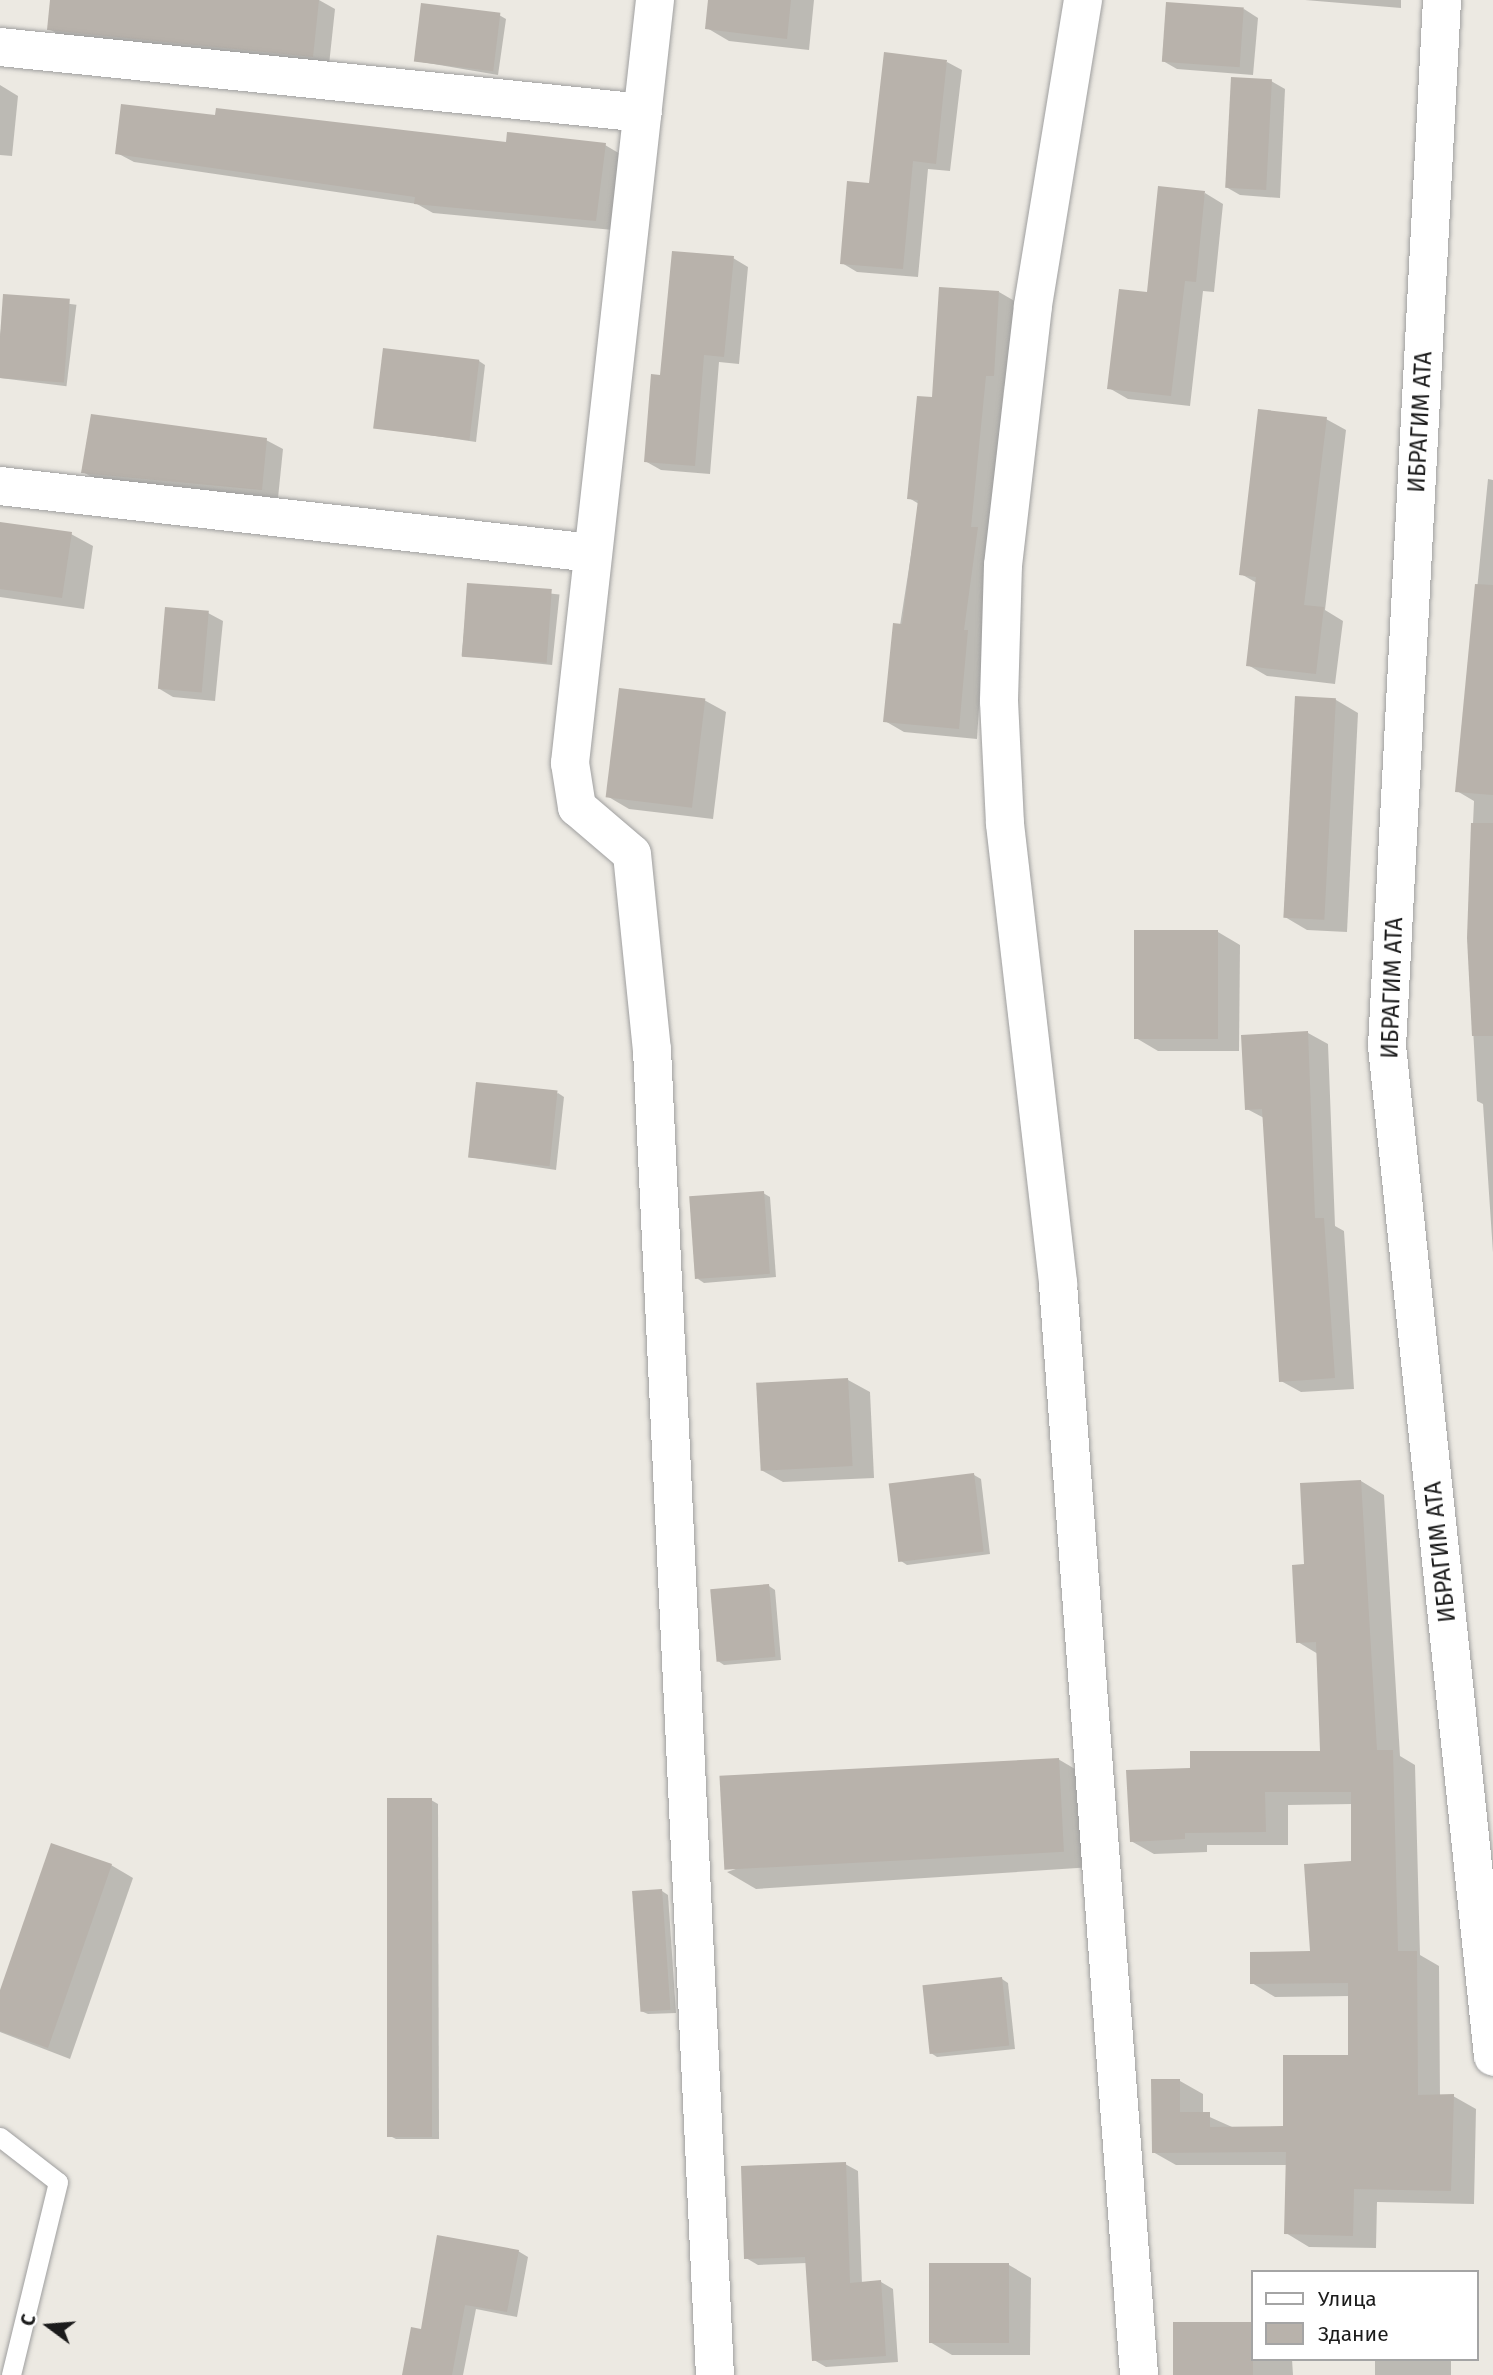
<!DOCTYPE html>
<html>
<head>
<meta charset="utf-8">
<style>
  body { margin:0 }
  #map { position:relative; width:1493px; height:2375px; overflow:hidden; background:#ece9e2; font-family:"Fira Sans",sans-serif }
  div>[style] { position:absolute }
  .shadow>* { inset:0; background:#0003; transform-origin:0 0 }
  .building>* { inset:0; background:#b8b2ab; transform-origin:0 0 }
  .roads { filter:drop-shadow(0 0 2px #9f9f9f) drop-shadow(0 0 2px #9f9f9f) }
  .service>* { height:19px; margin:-9.5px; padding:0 9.5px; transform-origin:9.5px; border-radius:9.5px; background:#fff }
  .minor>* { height:38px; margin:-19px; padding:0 19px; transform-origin:19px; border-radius:19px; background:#fff }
  .tertiary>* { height:38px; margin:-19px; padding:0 19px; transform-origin:19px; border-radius:19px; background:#fff }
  span { translate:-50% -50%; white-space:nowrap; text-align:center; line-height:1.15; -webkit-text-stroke:5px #fff; paint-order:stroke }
  .street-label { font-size:23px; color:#1b1b1b }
  .legend { position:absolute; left:1251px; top:2270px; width:228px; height:91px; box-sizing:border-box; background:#fff; border:2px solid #a4a4a4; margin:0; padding:9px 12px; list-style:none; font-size:21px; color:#1b1b1b }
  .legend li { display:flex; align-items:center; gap:14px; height:35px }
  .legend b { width:35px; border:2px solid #a4a4a4 }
  .north { position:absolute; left:14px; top:2291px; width:70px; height:70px; -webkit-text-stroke:5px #fff; paint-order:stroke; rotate:286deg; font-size:19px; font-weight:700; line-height:28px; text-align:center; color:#1b1b1b }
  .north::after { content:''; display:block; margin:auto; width:24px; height:32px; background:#1b1b1b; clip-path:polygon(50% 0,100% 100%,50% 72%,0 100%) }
</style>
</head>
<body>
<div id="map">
  <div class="shadow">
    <div style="clip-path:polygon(52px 0,319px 0,335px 9px,329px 65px,65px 38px,49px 29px)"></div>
    <div style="clip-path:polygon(710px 0,814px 0,809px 50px,729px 41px,707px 28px)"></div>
    <div style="clip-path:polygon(1305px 0,1401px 0,1401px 8px)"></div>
    <div style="clip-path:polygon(1244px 9px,1258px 18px,1253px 75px,1177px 69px,1163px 61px)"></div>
    <div style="clip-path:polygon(499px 15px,506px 19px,498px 75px,416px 61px)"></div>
    <div style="clip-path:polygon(947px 62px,962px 70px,950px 171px,928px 169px,918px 277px,857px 272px,842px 263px,870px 185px)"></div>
    <div style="clip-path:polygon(1271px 81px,1285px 89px,1280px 198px,1240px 195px,1226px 187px)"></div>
    <div style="clip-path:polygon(0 85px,18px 96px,12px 156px,0 155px)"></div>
    <div style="clip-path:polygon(507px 144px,605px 145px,622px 155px,613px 230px,433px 213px,417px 204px,134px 162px,117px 153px)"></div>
    <div style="clip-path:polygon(1205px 193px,1223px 204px,1214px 292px,1203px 291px,1190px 406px,1128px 399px,1109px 388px)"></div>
    <div style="clip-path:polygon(733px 258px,748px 267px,739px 364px,719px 362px,710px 474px,661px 470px,645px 461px,661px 377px)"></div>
    <div style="clip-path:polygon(999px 292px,1018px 303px,1012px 386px,1004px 386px,990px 536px,977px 739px,904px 732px,885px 721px,919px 504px,909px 498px,934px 399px)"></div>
    <div style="left:5px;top:296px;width:72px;height:82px;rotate:7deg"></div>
    <div style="clip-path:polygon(479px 361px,485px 365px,476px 442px,375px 427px)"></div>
    <div style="clip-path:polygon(1326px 419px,1346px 430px,1325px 610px,1343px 621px,1335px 684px,1267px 676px,1248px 665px,1257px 583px,1241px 574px)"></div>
    <div style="clip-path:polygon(266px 440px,283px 449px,278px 498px,100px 482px,83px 472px)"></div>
    <div style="clip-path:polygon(1488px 479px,1493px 480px,1493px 1253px,1483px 1104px,1477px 1101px,1468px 937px,1474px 801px,1457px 791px)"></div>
    <div style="clip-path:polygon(0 524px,71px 534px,93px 546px,84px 609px,0 597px)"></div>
    <div style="left:469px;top:585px;width:91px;height:71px;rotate:6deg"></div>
    <div style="clip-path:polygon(208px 613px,223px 621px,215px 701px,173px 697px,158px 688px)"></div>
    <div style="clip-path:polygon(1296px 698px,1336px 700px,1358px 713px,1347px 932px,1307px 930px,1285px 917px)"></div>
    <div style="clip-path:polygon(704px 700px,726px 712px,713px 819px,629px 809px,607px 796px)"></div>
    <div style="clip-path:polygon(1218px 932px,1240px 945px,1239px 1051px,1158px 1051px,1136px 1038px)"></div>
    <div style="clip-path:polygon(1308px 1033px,1328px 1044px,1335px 1226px,1344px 1231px,1354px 1389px,1301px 1392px,1281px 1381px,1264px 1118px,1247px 1109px)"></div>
    <div style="clip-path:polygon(558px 1093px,564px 1097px,556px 1170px,469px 1157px)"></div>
    <div style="clip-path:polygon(763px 1193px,770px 1197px,776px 1277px,704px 1283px,698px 1279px)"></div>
    <div style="clip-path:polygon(848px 1380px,870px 1392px,874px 1478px,783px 1482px,761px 1470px)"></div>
    <div style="clip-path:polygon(974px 1475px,981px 1479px,990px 1554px,907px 1565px,901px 1561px)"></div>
    <div style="clip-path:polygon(1361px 1481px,1384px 1495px,1400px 1756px,1415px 1765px,1420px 1955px,1439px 1966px,1440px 2096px,1453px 2096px,1476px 2109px,1474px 2204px,1377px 2202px,1376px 2248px,1309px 2247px,1286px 2233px,1288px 2165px,1176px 2165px,1153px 2152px,1180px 2081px,1203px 2094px,1203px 2114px,1232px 2127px,1285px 2128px,1350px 2057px,1350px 1996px,1275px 1997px,1252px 1983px,1311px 1953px,1353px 1862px,1353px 1804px,1288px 1805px,1288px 1845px,1207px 1845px,1207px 1852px,1154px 1854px,1131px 1841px,1192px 1769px,1322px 1752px,1318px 1654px,1298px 1642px,1306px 1566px)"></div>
    <div style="clip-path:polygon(769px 1586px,775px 1590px,781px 1660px,724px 1665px,718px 1661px)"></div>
    <div style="clip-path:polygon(1058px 1759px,1087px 1776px,1093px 1867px,756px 1889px,727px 1872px)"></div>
    <div style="clip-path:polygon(431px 1800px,438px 1804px,439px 2139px,396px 2139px,390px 2136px)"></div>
    <div style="clip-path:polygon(111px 1865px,133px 1878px,70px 2059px,0 2032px,0 1995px)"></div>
    <div style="clip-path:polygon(662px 1891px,668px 1895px,676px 2013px,648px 2014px,641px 2011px)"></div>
    <div style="clip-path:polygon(1002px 1979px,1008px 1983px,1015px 2049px,937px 2057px,931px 2053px)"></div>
    <div style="clip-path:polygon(845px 2164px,858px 2171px,862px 2284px,881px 2282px,893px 2289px,898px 2362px,826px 2367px,814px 2360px,807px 2263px,758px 2265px,746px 2258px)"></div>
    <div style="clip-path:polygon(518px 2251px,528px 2257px,517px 2317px,476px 2309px,463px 2375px,404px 2375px,422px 2331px)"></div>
    <div style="clip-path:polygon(1009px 2265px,1031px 2278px,1030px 2355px,952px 2355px,930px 2342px)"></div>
    <div style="clip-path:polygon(1253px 2324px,1253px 2359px,1292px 2359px,1293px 2375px,1176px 2375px,1175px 2325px)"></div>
    <div style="left:1375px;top:2359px;width:76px;height:16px"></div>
  </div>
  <div class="building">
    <div style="clip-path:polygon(50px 0,319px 0,313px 57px,47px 30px)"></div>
    <div style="clip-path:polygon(708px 0,791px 0,787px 39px,705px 29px)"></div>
    <div style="left:1166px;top:2px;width:78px;height:60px;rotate:4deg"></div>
    <div style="left:421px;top:3px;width:80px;height:59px;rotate:7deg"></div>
    <div style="clip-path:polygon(884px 52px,947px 60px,936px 164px,913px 161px,903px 269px,840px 264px,847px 181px,869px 183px)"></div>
    <div style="left:1231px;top:77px;width:41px;height:111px;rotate:3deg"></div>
    <div style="clip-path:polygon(121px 104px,215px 115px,216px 108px,506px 142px,507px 132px,606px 143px,596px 221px,414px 204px,415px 197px,115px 154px)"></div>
    <div style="clip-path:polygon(1158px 186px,1205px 191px,1196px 282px,1185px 281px,1171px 396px,1107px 389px,1119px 289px,1147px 292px)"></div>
    <div style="clip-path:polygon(672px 251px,734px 256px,724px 357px,704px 355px,695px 466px,644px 462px,651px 374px,660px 375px)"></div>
    <div style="clip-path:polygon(939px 287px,999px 291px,994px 376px,986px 376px,971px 527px,978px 527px,964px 630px,968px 630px,959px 729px,883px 722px,893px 623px,902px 624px,918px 500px,907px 499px,917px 396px,932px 397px)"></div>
    <div style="left:3px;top:294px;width:67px;height:84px;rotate:4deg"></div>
    <div style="left:383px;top:348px;width:97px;height:81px;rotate:7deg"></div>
    <div style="clip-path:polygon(1258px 409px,1327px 417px,1304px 605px,1324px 607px,1316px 674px,1246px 666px,1256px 577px,1239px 575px)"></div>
    <div style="clip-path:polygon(91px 414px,267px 438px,262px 490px,81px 473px)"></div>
    <div style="clip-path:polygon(0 522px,72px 532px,62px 598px,0 589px)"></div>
    <div style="left:467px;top:583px;width:85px;height:74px;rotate:4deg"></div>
    <div style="clip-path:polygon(1475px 584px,1493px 585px,1493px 795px,1455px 792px)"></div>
    <div style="left:165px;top:607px;width:44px;height:82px;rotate:5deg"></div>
    <div style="left:619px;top:688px;width:87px;height:110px;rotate:7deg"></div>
    <div style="left:1295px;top:696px;width:41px;height:222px;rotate:3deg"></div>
    <div style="clip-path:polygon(1471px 823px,1493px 823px,1493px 1036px,1472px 1036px,1467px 938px)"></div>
    <div style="left:1218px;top:930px;width:109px;height:84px;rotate:90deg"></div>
    <div style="clip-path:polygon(1308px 1031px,1315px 1218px,1324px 1218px,1335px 1378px,1279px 1382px,1262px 1109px,1245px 1110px,1241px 1035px)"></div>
    <div style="left:476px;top:1082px;width:82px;height:76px;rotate:6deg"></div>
    <div style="left:764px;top:1191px;width:83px;height:75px;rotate:86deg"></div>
    <div style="left:848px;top:1378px;width:88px;height:92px;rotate:87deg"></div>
    <div style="left:974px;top:1473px;width:79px;height:86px;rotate:83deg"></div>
    <div style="clip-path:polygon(1361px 1480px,1377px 1750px,1393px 1750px,1398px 1951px,1417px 1951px,1418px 2095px,1454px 2094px,1451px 2191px,1354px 2189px,1353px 2236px,1284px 2234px,1286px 2152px,1152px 2153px,1151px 2079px,1180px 2079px,1180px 2112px,1210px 2112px,1210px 2127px,1283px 2126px,1283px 2055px,1348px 2055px,1348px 1983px,1250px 1984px,1250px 1952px,1310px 1951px,1304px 1864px,1351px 1861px,1351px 1792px,1265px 1792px,1266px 1832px,1185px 1833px,1185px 1839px,1130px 1842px,1126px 1770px,1190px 1768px,1190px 1751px,1320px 1751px,1316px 1642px,1296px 1643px,1292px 1565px,1304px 1564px,1300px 1483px)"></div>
    <div style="left:769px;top:1584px;width:73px;height:59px;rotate:85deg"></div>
    <div style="left:1059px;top:1758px;width:94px;height:340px;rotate:87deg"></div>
    <div style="left:387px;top:1798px;width:45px;height:339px"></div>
    <div style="clip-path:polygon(51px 1843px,112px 1864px,48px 2048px,0 2031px,0 1990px)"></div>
    <div style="left:662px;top:1889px;width:121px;height:30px;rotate:86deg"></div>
    <div style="left:1002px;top:1977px;width:69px;height:80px;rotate:84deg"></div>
    <div style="clip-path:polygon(846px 2162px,850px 2283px,881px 2280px,886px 2356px,812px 2361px,805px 2257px,744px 2259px,741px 2166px)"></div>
    <div style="clip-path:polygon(437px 2235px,519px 2250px,507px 2312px,465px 2305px,452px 2375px,402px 2375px,411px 2327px,421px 2329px)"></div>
    <div style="left:929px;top:2263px;width:80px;height:80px"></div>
    <div style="left:1253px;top:2322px;width:53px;height:80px;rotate:90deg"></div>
  </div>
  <div class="roads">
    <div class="service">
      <div style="left:0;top:2137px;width:73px;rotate:37.8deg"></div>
      <div style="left:58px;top:2182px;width:199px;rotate:103.7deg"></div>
    </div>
    <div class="minor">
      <div style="left:655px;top:0;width:768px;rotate:96.36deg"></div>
      <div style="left:570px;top:763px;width:45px;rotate:81deg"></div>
      <div style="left:577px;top:807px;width:72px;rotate:40.5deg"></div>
      <div style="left:632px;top:854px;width:197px;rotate:84.2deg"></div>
      <div style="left:652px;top:1050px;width:1326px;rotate:87.28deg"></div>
      <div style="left:1083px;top:0;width:310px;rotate:99.3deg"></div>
      <div style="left:1033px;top:306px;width:261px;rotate:96.6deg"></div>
      <div style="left:1003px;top:565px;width:136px;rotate:91.7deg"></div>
      <div style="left:999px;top:701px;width:123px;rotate:87.2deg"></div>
      <div style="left:1005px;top:824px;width:463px;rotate:83.4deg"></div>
      <div style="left:1058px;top:1284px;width:1094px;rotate:85.75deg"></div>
      <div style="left:0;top:47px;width:646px;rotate:5.86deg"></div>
      <div style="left:0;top:486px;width:596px;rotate:6.46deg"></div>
    </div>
    <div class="tertiary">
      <div style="left:1442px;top:0;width:1047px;rotate:93.01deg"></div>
      <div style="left:1387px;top:1046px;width:1016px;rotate:84.01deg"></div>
    </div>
  </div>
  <div class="street-label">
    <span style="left:1420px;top:422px;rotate:-87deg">ИБРАГИМ АТА</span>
    <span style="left:1392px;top:988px;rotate:-88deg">ИБРАГИМ АТА</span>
    <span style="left:1440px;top:1552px;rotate:-96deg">ИБРАГИМ АТА</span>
  </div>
  <ul class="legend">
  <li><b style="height:9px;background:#fff"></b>Улица</li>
  <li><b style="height:19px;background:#b8b2ab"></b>Здание</li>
  </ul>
  <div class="north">С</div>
</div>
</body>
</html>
